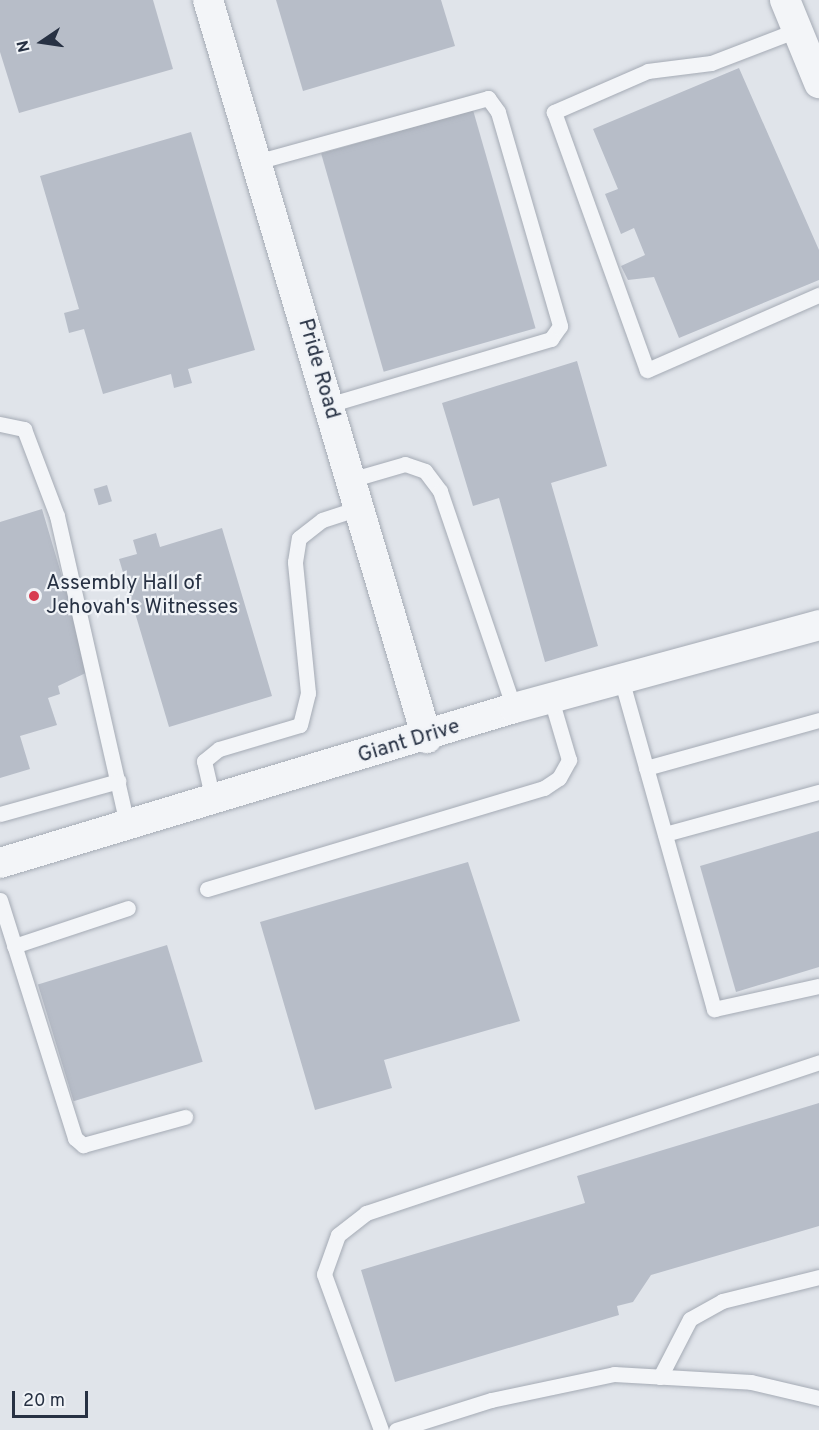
<!DOCTYPE html>
<html>
<head>
<meta charset="utf-8">
<style>
  body { margin:0 }
  #map { position:relative; width:819px; height:1430px; overflow:hidden; background:#e0e4ea; font-family:Overpass,sans-serif }
  div>[style] { position:absolute }
  .building>* { inset:0; background:#b7bdc8; transform-origin:0 0 }
  .roads { filter:drop-shadow(0 0 2px #a5abb5) drop-shadow(0 0 2px #a5abb5) }
  .service>* { height:15px; margin:-7.5px; padding:0 7.5px; transform-origin:7.5px; border-radius:7.5px; background:#f3f5f8 }
  .minor>* { height:30px; margin:-15px; padding:0 15px; transform-origin:15px; border-radius:15px; background:#f3f5f8 }
  .dots>* { width:16px; height:16px; translate:-50% -50%; box-sizing:border-box; border:3px solid #f0f3f7; border-radius:50% }
  span { translate:-50% -50%; white-space:nowrap; text-align:center; line-height:1.15; -webkit-text-stroke:4.5px #f0f3f7; paint-order:stroke }
  .street-label { font-size:21px; color:#273143 }
  .poi-label { font-size:21px; color:#273143 }
  .left { translate:0 -50%; text-align:left }
  .north { position:absolute; left:12px; top:12px; width:60px; height:60px; -webkit-text-stroke:4px #f0f3f7; paint-order:stroke; rotate:257deg; font-size:16px; font-weight:700; line-height:24px; text-align:center; color:#273143 }
  .north::after { content:''; display:block; margin:auto; width:21px; height:27px; background:#273143; clip-path:polygon(50% 0,100% 100%,50% 72%,0 100%) }
  .scale { position:absolute; left:12px; top:1391px; width:76px; height:27px; box-sizing:border-box; border:3px solid #273143; border-top:0; padding-left:8px; font-size:18px; line-height:21px; white-space:nowrap; color:#273143; -webkit-text-stroke:4px #f0f3f7; paint-order:stroke }
</style>
</head>
<body>
<div id="map">
  <div class="building">
    <div style="clip-path:polygon(0 0,153px 0,173px 69px,19px 113px,0 52px)"></div>
    <div style="clip-path:polygon(276px 0,441px 0,455px 46px,303px 91px)"></div>
    <div style="clip-path:polygon(739px 68px,819px 250px,819px 280px,679px 338px,654px 277px,628px 280px,621px 266px,645px 255px,634px 228px,621px 234px,605px 194px,618px 189px,593px 129px)"></div>
    <div style="left:473px;top:110px;width:227px;height:158px;rotate:74deg"></div>
    <div style="clip-path:polygon(191px 132px,255px 350px,188px 369px,192px 383px,174px 388px,171px 374px,103px 394px,84px 329px,69px 333px,64px 313px,79px 309px,40px 176px)"></div>
    <div style="clip-path:polygon(577px 361px,607px 466px,551px 483px,598px 646px,545px 662px,499px 498px,473px 506px,442px 403px)"></div>
    <div style="left:107px;top:485px;width:17px;height:14px;rotate:73deg"></div>
    <div style="clip-path:polygon(42px 509px,90px 671px,58px 686px,60px 694px,48px 698px,57px 725px,20px 736px,30px 769px,0 778px,0 522px)"></div>
    <div style="clip-path:polygon(222px 528px,272px 696px,169px 727px,119px 559px,137px 554px,133px 540px,156px 533px,160px 547px)"></div>
    <div style="clip-path:polygon(819px 831px,819px 967px,736px 992px,700px 866px)"></div>
    <div style="clip-path:polygon(468px 862px,520px 1021px,384px 1060px,392px 1088px,315px 1110px,260px 922px)"></div>
    <div style="left:167px;top:945px;width:122px;height:135px;rotate:73deg"></div>
    <div style="clip-path:polygon(819px 1103px,819px 1226px,651px 1275px,633px 1302px,617px 1306px,619px 1315px,395px 1382px,361px 1270px,585px 1203px,577px 1176px)"></div>
  </div>
  <div class="roads">
    <div class="service">
      <div style="left:797px;top:30px;width:92px;rotate:159deg"></div>
      <div style="left:711px;top:63px;width:64px;rotate:172.8deg"></div>
      <div style="left:648px;top:71px;width:103px;rotate:156.4deg"></div>
      <div style="left:554px;top:112px;width:274px;rotate:70.2deg"></div>
      <div style="left:647px;top:370px;width:188px;rotate:-23.6deg"></div>
      <div style="left:256px;top:162px;width:241px;rotate:-15.4deg"></div>
      <div style="left:488px;top:98px;width:17px;rotate:54deg"></div>
      <div style="left:498px;top:112px;width:223px;rotate:73.8deg"></div>
      <div style="left:560px;top:326px;width:16px;rotate:125deg"></div>
      <div style="left:551px;top:339px;width:233px;rotate:163.5deg"></div>
      <div style="left:0;top:424px;width:25px;rotate:12deg"></div>
      <div style="left:24px;top:429px;width:93px;rotate:69.2deg"></div>
      <div style="left:57px;top:516px;width:317px;rotate:77.2deg"></div>
      <div style="left:350px;top:480px;width:57px;rotate:-16.2deg"></div>
      <div style="left:405px;top:464px;width:21px;rotate:19deg"></div>
      <div style="left:425px;top:471px;width:25px;rotate:53deg"></div>
      <div style="left:440px;top:491px;width:229px;rotate:71.2deg"></div>
      <div style="left:622px;top:682px;width:340px;rotate:74.3deg"></div>
      <div style="left:714px;top:1009px;width:107px;rotate:-12.4deg"></div>
      <div style="left:646px;top:768px;width:180px;rotate:-15.5deg"></div>
      <div style="left:213px;top:800px;width:40px;rotate:-103deg"></div>
      <div style="left:204px;top:761px;width:19px;rotate:-39deg"></div>
      <div style="left:219px;top:749px;width:84px;rotate:-16.5deg"></div>
      <div style="left:300px;top:725px;width:33px;rotate:-76deg"></div>
      <div style="left:308px;top:693px;width:132px;rotate:-95.7deg"></div>
      <div style="left:295px;top:562px;width:24px;rotate:-81deg"></div>
      <div style="left:299px;top:538px;width:29px;rotate:-38deg"></div>
      <div style="left:322px;top:520px;width:38px;rotate:-18deg"></div>
      <div style="left:0;top:814px;width:123px;rotate:-15.6deg"></div>
      <div style="left:665px;top:834px;width:160px;rotate:-15.3deg"></div>
      <div style="left:207px;top:889px;width:352px;rotate:-16.7deg"></div>
      <div style="left:544px;top:788px;width:18px;rotate:-34deg"></div>
      <div style="left:559px;top:778px;width:21px;rotate:-61deg"></div>
      <div style="left:569px;top:760px;width:64px;rotate:-106.4deg"></div>
      <div style="left:0;top:900px;width:250px;rotate:72.5deg"></div>
      <div style="left:75px;top:1138px;width:11px;rotate:41deg"></div>
      <div style="left:83px;top:1145px;width:106px;rotate:-15.4deg"></div>
      <div style="left:14px;top:946px;width:120px;rotate:-18.4deg"></div>
      <div style="left:660px;top:1377px;width:65px;rotate:-62.7deg"></div>
      <div style="left:690px;top:1319px;width:37px;rotate:-29deg"></div>
      <div style="left:722px;top:1301px;width:100px;rotate:-13.9deg"></div>
      <div style="left:381px;top:1430px;width:166px;rotate:-110.1deg"></div>
      <div style="left:324px;top:1274px;width:41px;rotate:-70.3deg"></div>
      <div style="left:338px;top:1235px;width:36px;rotate:-38deg"></div>
      <div style="left:366px;top:1213px;width:478px;rotate:-18.4deg"></div>
      <div style="left:396px;top:1430px;width:100px;rotate:-17.5deg"></div>
      <div style="left:491px;top:1400px;width:126px;rotate:-11.9deg"></div>
      <div style="left:614px;top:1374px;width:137px;rotate:3.3deg"></div>
      <div style="left:751px;top:1382px;width:70px;rotate:13.2deg"></div>
    </div>
    <div class="minor">
      <div style="left:208px;top:0;width:770px;rotate:73.47deg"></div>
      <div style="left:785px;top:0;width:90px;rotate:67.7deg"></div>
      <div style="left:0;top:863px;width:537px;rotate:-16.78deg"></div>
      <div style="left:514px;top:708px;width:316px;rotate:-15.2deg"></div>
    </div>
  </div>
  <div class="dots">
    <div style="left:34px;top:596px;background:#d83c51"></div>
  </div>
  <div class="street-label">
    <span style="left:318px;top:369px;rotate:74deg">Pride Road</span>
    <span style="left:409px;top:742px;rotate:-17deg">Giant Drive</span>
  </div>
  <div class="poi-label">
    <span class="left" style="left:46px;top:596px">Assembly Hall of<br>Jehovah's Witnesses</span>
  </div>
  <div class="north">N</div>
  <div class="scale">20 m</div>
</div>
</body>
</html>
